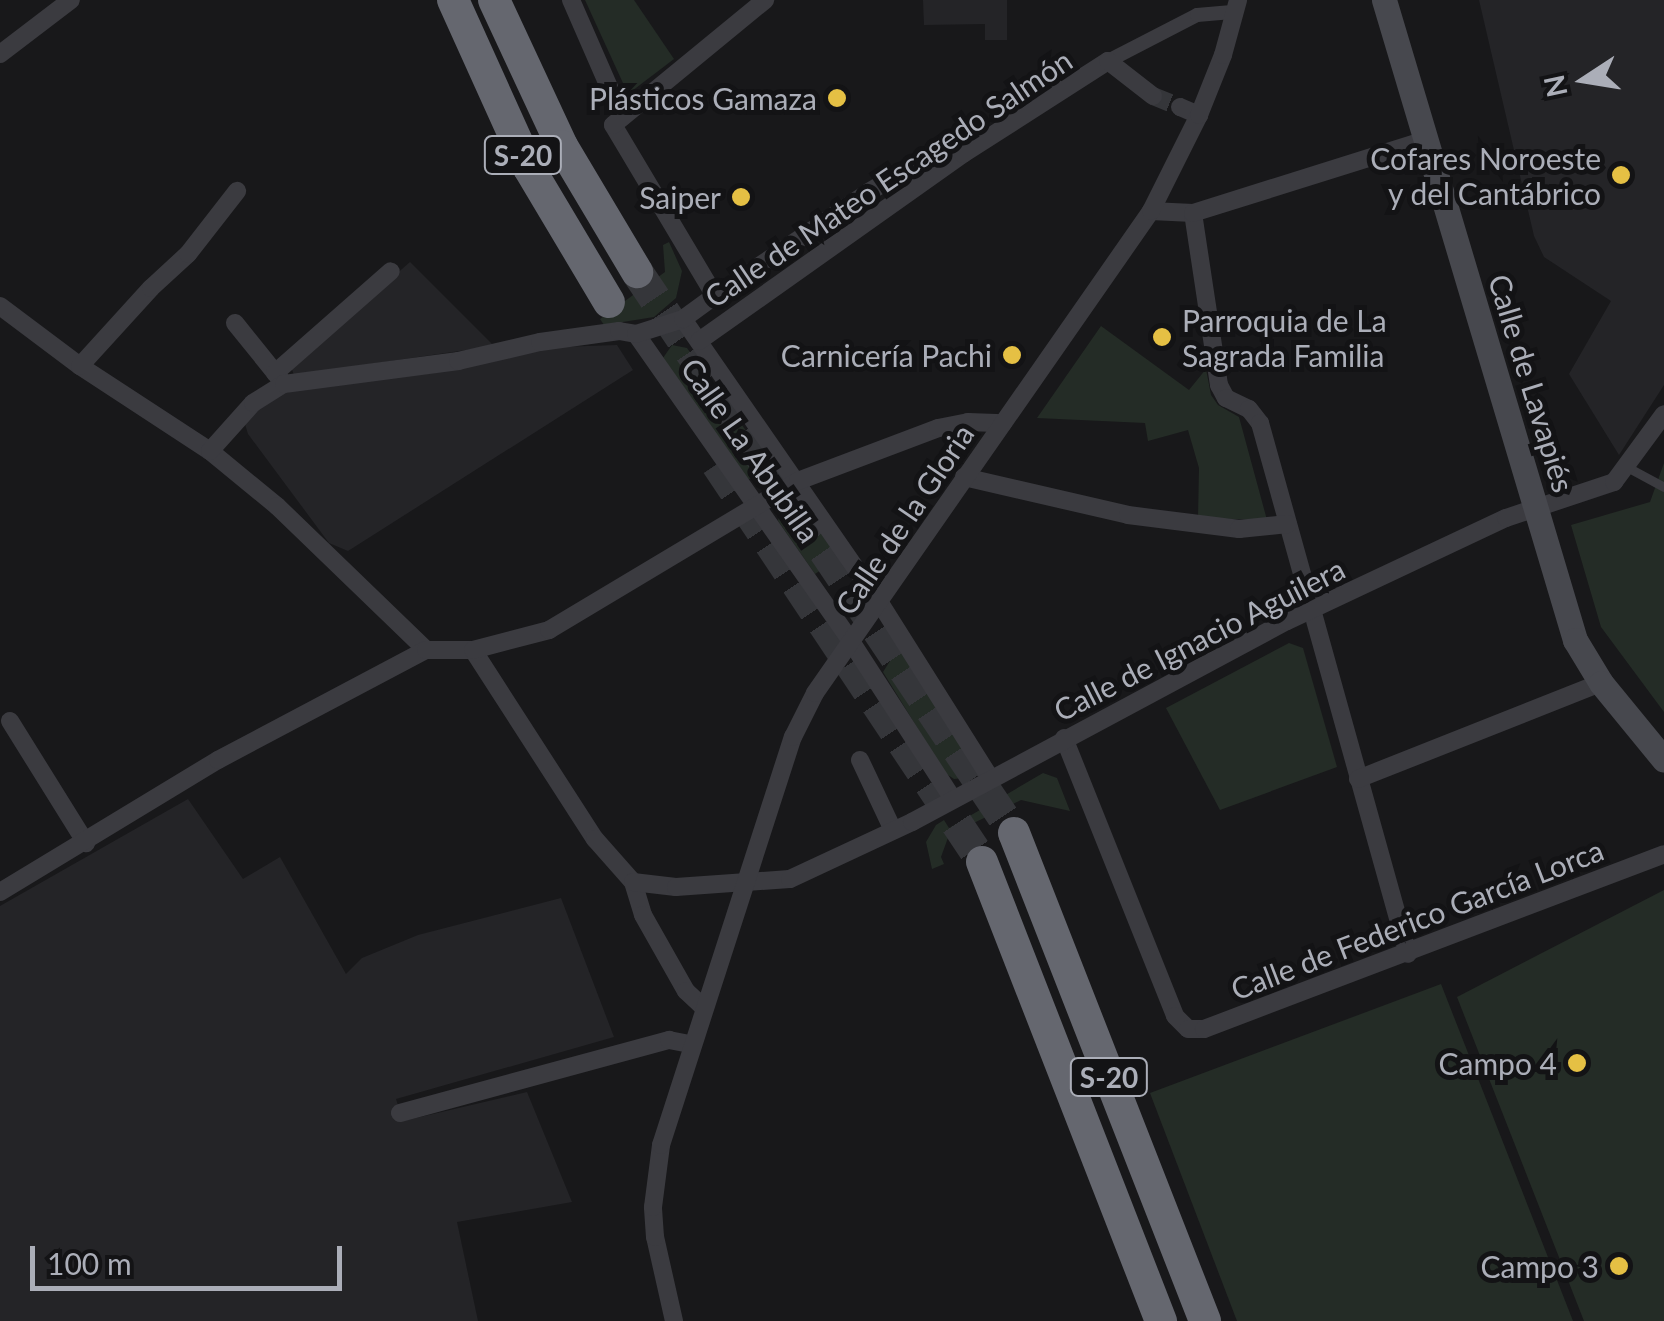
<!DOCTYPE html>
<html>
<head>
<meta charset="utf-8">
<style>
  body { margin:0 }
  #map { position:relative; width:1664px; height:1321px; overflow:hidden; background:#18181a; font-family:Lato,sans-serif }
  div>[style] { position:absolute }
  .built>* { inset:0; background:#242427 }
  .green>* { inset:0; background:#242c26 }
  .minor-tunnel>* { height:18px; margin-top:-9px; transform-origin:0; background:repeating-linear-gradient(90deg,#35363a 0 18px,transparent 0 27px) }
  .motorway-tunnel>* { height:32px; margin-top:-16px; transform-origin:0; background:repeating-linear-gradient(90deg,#35363a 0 32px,transparent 0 48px) }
  .service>* { height:9px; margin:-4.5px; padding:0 4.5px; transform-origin:4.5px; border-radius:4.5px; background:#3b3b40 }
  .pedestrian>* { height:14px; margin:-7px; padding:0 7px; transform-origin:7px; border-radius:7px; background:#3b3b40 }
  .minor>* { height:18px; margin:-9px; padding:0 9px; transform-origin:9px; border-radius:9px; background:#3b3b40 }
  .secondary>* { height:25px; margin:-12.5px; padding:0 12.5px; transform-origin:12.5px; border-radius:12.5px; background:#47484e }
  .motorway>* { height:32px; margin:-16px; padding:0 16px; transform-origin:16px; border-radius:16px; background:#65676f }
  .dots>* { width:28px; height:28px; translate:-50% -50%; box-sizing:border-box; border:5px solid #131315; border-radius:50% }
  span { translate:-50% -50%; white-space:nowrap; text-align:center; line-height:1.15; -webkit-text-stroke:10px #131315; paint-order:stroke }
  .shield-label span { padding:2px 8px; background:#131315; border:2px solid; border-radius:8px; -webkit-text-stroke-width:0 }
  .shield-label { font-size:28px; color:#abaeb8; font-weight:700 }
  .poi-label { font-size:30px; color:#abaeb8 }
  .right { translate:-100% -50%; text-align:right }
  .left { translate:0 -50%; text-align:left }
  .street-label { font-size:30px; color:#abaeb8 }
  .north { position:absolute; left:1534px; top:30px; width:100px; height:100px; -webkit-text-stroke:8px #131315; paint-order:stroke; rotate:258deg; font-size:28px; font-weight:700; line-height:40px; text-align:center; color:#abaeb8 }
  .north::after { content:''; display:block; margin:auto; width:35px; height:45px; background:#abaeb8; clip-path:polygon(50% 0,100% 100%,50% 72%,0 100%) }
  .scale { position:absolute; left:30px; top:1246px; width:312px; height:45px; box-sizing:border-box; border:5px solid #abaeb8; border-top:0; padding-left:12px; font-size:30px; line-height:35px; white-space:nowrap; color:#abaeb8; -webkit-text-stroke:8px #131315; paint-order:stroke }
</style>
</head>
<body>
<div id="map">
  <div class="built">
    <div style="clip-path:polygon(923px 0,1007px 0,1007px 40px,985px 40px,985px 24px,924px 25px)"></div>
    <div style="clip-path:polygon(1479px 0,1664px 0,1664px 385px,1619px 455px,1569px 374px,1611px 301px,1544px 257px,1534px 236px)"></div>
    <div style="clip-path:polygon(410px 262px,494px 346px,294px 375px,291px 367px)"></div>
    <div style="clip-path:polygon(617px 345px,633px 370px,348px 551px,329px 543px,248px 434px,245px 424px,251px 413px,280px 394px,355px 378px,428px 374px,559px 347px)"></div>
    <div style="clip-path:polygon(188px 799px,243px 879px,280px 857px,346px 974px,362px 958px,418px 935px,561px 898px,614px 1037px,396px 1099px,403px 1121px,527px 1092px,572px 1202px,457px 1222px,478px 1321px,0 1321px,0 906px)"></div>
  </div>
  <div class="green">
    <div style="clip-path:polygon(585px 0,634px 0,674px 59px,628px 94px)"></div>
    <div style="clip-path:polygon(669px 242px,682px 271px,676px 298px,654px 317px,604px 325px,600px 319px,665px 272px,663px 245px)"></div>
    <div style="clip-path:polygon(1101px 326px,1189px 390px,1206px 369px,1211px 395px,1218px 405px,1239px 417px,1267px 520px,1198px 518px,1199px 468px,1188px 430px,1148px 441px,1145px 423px,1037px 418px)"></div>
    <div style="clip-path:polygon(672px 345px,687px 348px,764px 456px,767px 469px,760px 478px,747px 479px,663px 358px)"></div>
    <div style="clip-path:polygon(1664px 463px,1664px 712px,1601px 627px,1571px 525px,1650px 502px)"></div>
    <div style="clip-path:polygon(791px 506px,802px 508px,839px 558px,815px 574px,778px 521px,780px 512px)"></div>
    <div style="clip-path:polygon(1289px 643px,1303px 648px,1337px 767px,1220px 810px,1166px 708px)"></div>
    <div style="clip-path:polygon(900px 645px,972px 763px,964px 778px,954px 779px,945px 773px,883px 672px)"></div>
    <div style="clip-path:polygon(1043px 773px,1057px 778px,1070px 811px,1021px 800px,949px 835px,941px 857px,944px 864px,932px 869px,926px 842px,936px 825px,944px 820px,949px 828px)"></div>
    <div style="clip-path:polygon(1664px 890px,1664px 1321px,1584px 1321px,1457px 997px)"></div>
    <div style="clip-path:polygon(1441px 984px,1573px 1321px,1237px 1321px,1150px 1093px)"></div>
  </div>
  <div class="minor-tunnel">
    <div style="left:1153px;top:96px;width:29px;rotate:22deg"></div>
  </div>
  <div class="motorway-tunnel">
    <div style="left:637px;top:272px;width:676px;rotate:56.1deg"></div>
    <div style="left:717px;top:464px;width:478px;rotate:56.3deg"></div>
  </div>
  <div class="service">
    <div style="left:1627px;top:467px;width:42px;rotate:28.4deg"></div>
  </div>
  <div class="pedestrian">
    <div style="left:1108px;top:61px;width:100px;rotate:-27.3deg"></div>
    <div style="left:1197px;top:15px;width:38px;rotate:-5deg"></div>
  </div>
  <div class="minor">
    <div style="left:571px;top:0;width:128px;rotate:66.4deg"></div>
    <div style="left:0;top:54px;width:89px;rotate:-37.3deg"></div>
    <div style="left:1180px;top:107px;width:21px;rotate:23deg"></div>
    <div style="left:1151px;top:211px;width:42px;rotate:2.7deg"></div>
    <div style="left:1193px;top:213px;width:174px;rotate:81.4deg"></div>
    <div style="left:1219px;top:385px;width:15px;rotate:62deg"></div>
    <div style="left:1226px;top:398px;width:25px;rotate:26deg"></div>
    <div style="left:1249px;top:409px;width:18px;rotate:52deg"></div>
    <div style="left:1260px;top:423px;width:551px;rotate:74.43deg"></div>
    <div style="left:1193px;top:213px;width:241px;rotate:-17.4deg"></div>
    <div style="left:715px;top:296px;width:184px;rotate:-34.1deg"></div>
    <div style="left:867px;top:193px;width:49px;rotate:-30.8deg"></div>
    <div style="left:909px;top:168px;width:40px;rotate:-14.4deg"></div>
    <div style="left:0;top:306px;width:100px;rotate:36.9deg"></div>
    <div style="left:80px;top:366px;width:155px;rotate:33.2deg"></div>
    <div style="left:210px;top:451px;width:87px;rotate:39.4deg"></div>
    <div style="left:277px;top:506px;width:207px;rotate:44deg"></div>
    <div style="left:683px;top:319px;width:346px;rotate:55.3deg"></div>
    <div style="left:880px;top:603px;width:207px;rotate:57.8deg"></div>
    <div style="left:235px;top:323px;width:73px;rotate:51.1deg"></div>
    <div style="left:636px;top:334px;width:377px;rotate:55deg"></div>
    <div style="left:852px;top:643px;width:186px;rotate:57.1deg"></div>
    <div style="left:699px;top:341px;width:324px;rotate:-35.3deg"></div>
    <div style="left:963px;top:154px;width:172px;rotate:-32.7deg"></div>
    <div style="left:1108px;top:61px;width:57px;rotate:37.9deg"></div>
    <div style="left:80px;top:366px;width:105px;rotate:-47.7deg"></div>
    <div style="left:151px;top:288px;width:50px;rotate:-42.6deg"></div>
    <div style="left:188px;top:254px;width:80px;rotate:-52.1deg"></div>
    <div style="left:275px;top:373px;width:154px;rotate:-41.3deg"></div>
    <div style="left:210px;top:451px;width:64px;rotate:-48.1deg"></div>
    <div style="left:253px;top:403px;width:36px;rotate:-32deg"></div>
    <div style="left:284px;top:384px;width:176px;rotate:-7.5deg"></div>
    <div style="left:458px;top:361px;width:84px;rotate:-13deg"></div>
    <div style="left:540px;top:342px;width:80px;rotate:-7.9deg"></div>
    <div style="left:619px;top:331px;width:17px;rotate:10deg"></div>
    <div style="left:636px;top:334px;width:49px;rotate:-17.7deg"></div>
    <div style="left:683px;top:319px;width:39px;rotate:-36deg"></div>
    <div style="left:715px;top:296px;width:199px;rotate:-120.8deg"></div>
    <div style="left:613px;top:125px;width:197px;rotate:-39.4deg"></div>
    <div style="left:964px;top:477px;width:168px;rotate:13deg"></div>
    <div style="left:1128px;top:515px;width:112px;rotate:7.2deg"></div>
    <div style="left:1239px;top:529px;width:49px;rotate:-5.8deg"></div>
    <div style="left:473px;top:650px;width:225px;rotate:57.2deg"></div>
    <div style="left:595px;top:839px;width:57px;rotate:48.5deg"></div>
    <div style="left:633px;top:882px;width:34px;rotate:73deg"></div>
    <div style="left:643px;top:915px;width:87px;rotate:60.5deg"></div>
    <div style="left:686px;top:991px;width:23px;rotate:43deg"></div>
    <div style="left:10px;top:721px;width:144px;rotate:58.1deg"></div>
    <div style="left:1064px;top:738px;width:299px;rotate:68.2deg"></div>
    <div style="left:1175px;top:1016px;width:18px;rotate:45deg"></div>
    <div style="left:1188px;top:1029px;width:16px"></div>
    <div style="left:1204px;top:1029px;width:492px;rotate:-20.8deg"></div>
    <div style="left:860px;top:760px;width:77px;rotate:64.8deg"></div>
    <div style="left:1358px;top:779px;width:261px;rotate:-21.6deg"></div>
    <div style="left:633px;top:882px;width:43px;rotate:6.6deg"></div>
    <div style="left:676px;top:887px;width:114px;rotate:-4deg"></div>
    <div style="left:790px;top:879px;width:135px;rotate:-25deg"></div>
    <div style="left:912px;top:822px;width:425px;rotate:-28.2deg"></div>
    <div style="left:1287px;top:621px;width:242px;rotate:-25.2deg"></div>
    <div style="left:1506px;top:518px;width:114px;rotate:-18.4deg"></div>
    <div style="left:1614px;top:482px;width:84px;rotate:-53.7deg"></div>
    <div style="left:0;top:892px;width:255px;rotate:-31.2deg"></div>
    <div style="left:218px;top:760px;width:235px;rotate:-27.9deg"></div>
    <div style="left:426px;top:650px;width:47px"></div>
    <div style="left:473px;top:650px;width:79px;rotate:-14.7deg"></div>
    <div style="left:549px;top:630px;width:290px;rotate:-30.9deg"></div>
    <div style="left:798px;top:481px;width:150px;rotate:-20.7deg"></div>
    <div style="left:938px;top:428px;width:31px;rotate:-11deg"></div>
    <div style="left:968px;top:422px;width:35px;rotate:2deg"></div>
    <div style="left:400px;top:1113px;width:279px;rotate:-15.2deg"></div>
    <div style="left:669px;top:1040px;width:21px;rotate:11deg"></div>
    <div style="left:674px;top:1321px;width:86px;rotate:-102.7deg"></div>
    <div style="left:655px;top:1237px;width:30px;rotate:-94deg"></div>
    <div style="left:653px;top:1207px;width:63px;rotate:-82.6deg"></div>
    <div style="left:661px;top:1145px;width:429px;rotate:-72.1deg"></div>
    <div style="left:793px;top:737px;width:49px;rotate:-63.4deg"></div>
    <div style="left:815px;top:693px;width:588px;rotate:-55.12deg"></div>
    <div style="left:1151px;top:211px;width:107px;rotate:-63.4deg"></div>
    <div style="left:1199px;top:115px;width:65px;rotate:-68.2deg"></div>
    <div style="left:1223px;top:55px;width:57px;rotate:-74.7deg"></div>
  </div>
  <div class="secondary">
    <div style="left:1384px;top:0;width:668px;rotate:73.38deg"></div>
    <div style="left:1575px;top:640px;width:50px;rotate:58.8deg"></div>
    <div style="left:1601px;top:683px;width:99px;rotate:50.7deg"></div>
  </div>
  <div class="motorway">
    <div style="left:453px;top:0;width:184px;rotate:65.7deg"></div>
    <div style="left:529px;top:168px;width:156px;rotate:59.2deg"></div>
    <div style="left:494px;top:0;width:161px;rotate:65deg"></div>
    <div style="left:562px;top:146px;width:147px;rotate:59.2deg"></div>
    <div style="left:1014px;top:833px;width:524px;rotate:68.62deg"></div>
    <div style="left:982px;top:862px;width:493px;rotate:68.7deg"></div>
  </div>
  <div class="dots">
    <div style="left:837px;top:98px;background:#e5c044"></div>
    <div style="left:1621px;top:175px;background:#e5c044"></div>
    <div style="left:741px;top:197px;background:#e5c044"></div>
    <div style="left:1162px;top:337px;background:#e5c044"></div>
    <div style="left:1012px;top:355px;background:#e5c044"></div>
    <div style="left:1577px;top:1063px;background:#e5c044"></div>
    <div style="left:1619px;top:1266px;background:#e5c044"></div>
  </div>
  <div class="shield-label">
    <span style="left:523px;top:155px">S-20</span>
    <span style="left:1109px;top:1077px">S-20</span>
  </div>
  <div class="poi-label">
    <span class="right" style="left:817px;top:98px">Plásticos Gamaza</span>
    <span class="right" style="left:1601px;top:175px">Cofares Noroeste<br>y del Cantábrico</span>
    <span class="right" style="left:721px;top:197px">Saiper</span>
    <span class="left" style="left:1182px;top:337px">Parroquia de La<br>Sagrada Familia</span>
    <span class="right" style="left:992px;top:355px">Carnicería Pachi</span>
    <span class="right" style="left:1557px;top:1063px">Campo 4</span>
    <span class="right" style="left:1599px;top:1266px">Campo 3</span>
  </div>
  <div class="street-label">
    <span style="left:888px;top:178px;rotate:-34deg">Calle de Mateo Escagedo Salmón</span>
    <span style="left:1532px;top:383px;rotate:73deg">Calle de Lavapiés</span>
    <span style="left:751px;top:450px;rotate:55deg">Calle La Abubilla</span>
    <span style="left:904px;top:519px;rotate:-56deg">Calle de la Gloria</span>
    <span style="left:1199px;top:639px;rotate:-27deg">Calle de Ignacio Aguilera</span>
    <span style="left:1417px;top:919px;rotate:-21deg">Calle de Federico García Lorca</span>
  </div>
  <div class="north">N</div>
  <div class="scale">100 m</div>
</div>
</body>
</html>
